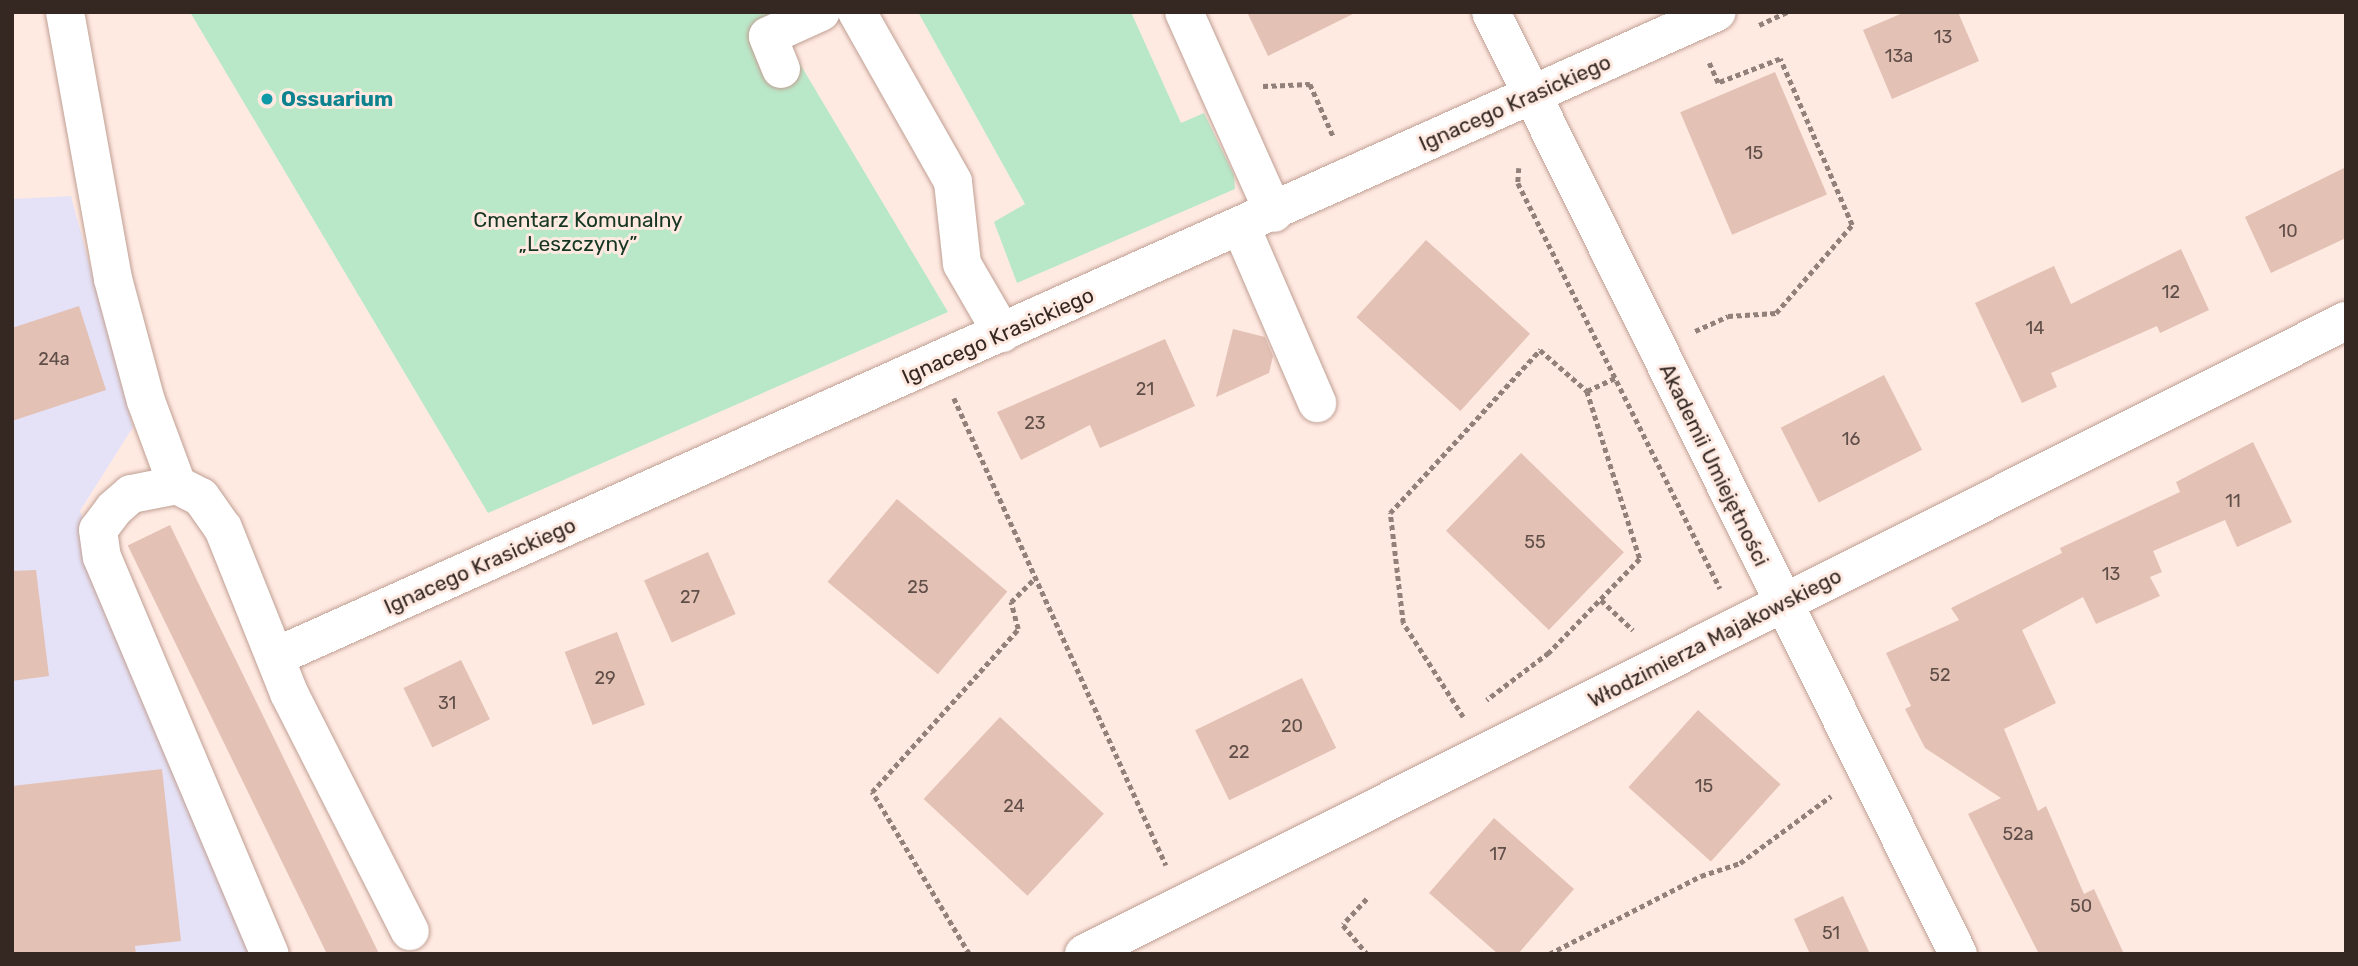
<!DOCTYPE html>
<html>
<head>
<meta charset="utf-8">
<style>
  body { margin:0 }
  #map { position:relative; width:2358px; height:966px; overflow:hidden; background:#ffeae2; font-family:Rubik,sans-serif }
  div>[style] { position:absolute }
  .commercial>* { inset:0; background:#e5e2f8 }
  .green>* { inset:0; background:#b9e8c8 }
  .building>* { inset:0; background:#e3c1b5; transform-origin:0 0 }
  .path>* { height:4.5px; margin-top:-2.25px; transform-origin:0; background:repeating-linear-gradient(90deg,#91817a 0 5px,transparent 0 8.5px) }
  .roads { filter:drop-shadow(0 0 2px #c09f93) drop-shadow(0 0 2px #c09f93) }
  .minor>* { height:38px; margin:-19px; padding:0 19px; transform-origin:19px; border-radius:19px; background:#fff }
  .dots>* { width:19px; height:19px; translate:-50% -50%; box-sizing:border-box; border:4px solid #ffeae2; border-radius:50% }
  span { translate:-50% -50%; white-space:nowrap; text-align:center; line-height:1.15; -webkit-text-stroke:6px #ffeae2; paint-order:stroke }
  .number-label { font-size:18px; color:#604e48 }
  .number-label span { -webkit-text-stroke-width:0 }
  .culture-label { font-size:21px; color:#0d838f; font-weight:700 }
  .left { translate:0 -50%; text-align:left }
  .street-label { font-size:21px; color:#352823 }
  .park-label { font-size:21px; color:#153622 }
  .frame { position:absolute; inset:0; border:14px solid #352823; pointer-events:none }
</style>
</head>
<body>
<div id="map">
  <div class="commercial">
    <div style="clip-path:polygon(71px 196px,133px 427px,80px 511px,253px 954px,12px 954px,12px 199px)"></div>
  </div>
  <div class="green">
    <div style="clip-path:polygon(190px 12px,769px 12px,948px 312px,488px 513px)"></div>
    <div style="clip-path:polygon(918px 12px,1131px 12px,1181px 123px,1204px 113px,1234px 175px,1235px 189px,1017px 283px,994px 222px,1025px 204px)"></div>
  </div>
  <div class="building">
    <div style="clip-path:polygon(1247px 12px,1357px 12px,1268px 56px)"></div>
    <div style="clip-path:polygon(1905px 12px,1958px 12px,1979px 61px,1892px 99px,1863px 30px)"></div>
    <div style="left:1775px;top:72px;width:133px;height:103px;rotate:67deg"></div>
    <div style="clip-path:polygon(2346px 167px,2346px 238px,2271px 273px,2245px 217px)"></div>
    <div style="left:1426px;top:240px;width:140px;height:104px;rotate:42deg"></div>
    <div style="clip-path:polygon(2181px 249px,2209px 310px,2160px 333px,2157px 326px,2051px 373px,2057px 387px,2022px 403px,1975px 303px,2054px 266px,2071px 304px)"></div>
    <div style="clip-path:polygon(79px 306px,106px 390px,12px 421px,12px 328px)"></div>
    <div style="clip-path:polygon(1233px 329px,1265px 337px,1273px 356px,1269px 373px,1216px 397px)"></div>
    <div style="clip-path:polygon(1165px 339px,1195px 406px,1100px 448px,1090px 425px,1021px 460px,997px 412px)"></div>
    <div style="left:1884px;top:375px;width:84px;height:116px;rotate:63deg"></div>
    <div style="clip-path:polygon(2253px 442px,2292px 522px,2237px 547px,2225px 520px,2153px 551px,2162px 572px,2150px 577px,2160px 596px,2096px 624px,2083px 597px,2022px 630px,2056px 703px,2004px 729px,2038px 811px,2046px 806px,2084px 894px,2094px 889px,2124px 954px,2039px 954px,1968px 814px,2001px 798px,1925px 748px,1905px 709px,1911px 706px,1886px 653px,1959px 620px,1951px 608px,2062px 553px,2060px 548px,2180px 492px,2176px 482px)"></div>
    <div style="left:1521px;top:453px;width:143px;height:108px;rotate:44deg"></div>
    <div style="left:897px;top:499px;width:144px;height:108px;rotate:40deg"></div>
    <div style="left:170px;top:525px;width:475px;height:47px;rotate:64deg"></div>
    <div style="left:708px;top:552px;width:68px;height:70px;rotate:66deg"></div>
    <div style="clip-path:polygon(36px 570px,49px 676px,12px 681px,12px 571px)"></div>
    <div style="left:617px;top:632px;width:78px;height:56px;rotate:69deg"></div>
    <div style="left:461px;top:660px;width:66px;height:64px;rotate:64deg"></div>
    <div style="left:1302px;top:678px;width:78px;height:119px;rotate:64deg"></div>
    <div style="left:1698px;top:710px;width:111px;height:104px;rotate:42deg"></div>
    <div style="left:1000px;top:717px;width:142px;height:112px;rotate:43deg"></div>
    <div style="clip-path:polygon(162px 769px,181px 941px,135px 946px,136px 954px,12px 954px,12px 786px)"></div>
    <div style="clip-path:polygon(1494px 818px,1574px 889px,1518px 954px,1498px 954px,1429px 893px)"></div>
    <div style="clip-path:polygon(1843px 896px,1870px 954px,1810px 954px,1794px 919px)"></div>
  </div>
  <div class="path">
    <div style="left:1759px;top:25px;width:31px;rotate:-25deg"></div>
    <div style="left:1263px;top:86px;width:47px;rotate:-2.4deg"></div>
    <div style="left:1310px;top:84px;width:59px;rotate:66deg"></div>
    <div style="left:1519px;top:168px;width:15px;rotate:94deg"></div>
    <div style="left:1518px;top:183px;width:453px;rotate:63.5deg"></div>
    <div style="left:1695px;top:331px;width:36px;rotate:-24deg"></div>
    <div style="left:1728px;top:316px;width:48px;rotate:-3.6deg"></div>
    <div style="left:1776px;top:313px;width:116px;rotate:-49.2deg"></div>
    <div style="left:1852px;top:225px;width:181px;rotate:-113.4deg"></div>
    <div style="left:1780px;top:59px;width:66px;rotate:158.8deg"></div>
    <div style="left:1718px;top:83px;width:22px;rotate:-114deg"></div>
    <div style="left:1587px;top:391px;width:31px;rotate:-25deg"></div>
    <div style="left:954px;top:398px;width:513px;rotate:65.58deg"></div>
    <div style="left:1601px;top:600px;width:44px;rotate:43.2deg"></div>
    <div style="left:1463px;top:717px;width:112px;rotate:-122.6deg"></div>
    <div style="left:1403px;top:623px;width:111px;rotate:-96.7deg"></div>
    <div style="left:1390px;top:513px;width:222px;rotate:-47.4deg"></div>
    <div style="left:1540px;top:350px;width:62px;rotate:41.1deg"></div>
    <div style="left:1587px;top:391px;width:176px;rotate:72.5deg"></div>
    <div style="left:1640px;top:559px;width:131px;rotate:134.1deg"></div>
    <div style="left:1549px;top:653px;width:78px;rotate:142.8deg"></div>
    <div style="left:1367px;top:899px;width:35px;rotate:133deg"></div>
    <div style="left:1343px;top:925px;width:38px;rotate:50deg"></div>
    <div style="left:969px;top:954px;width:189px;rotate:-120.9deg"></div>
    <div style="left:872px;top:792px;width:219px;rotate:-48.1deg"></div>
    <div style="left:1018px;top:629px;width:28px;rotate:-105deg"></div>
    <div style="left:1011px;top:602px;width:35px;rotate:-45deg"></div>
    <div style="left:1549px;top:954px;width:171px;rotate:-27.2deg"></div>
    <div style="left:1701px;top:876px;width:41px;rotate:-18.4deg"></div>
    <div style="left:1740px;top:863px;width:113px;rotate:-36.4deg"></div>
  </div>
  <div class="roads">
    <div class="minor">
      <div style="left:65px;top:12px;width:271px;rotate:79.8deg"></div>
      <div style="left:113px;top:279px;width:126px;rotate:74.9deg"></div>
      <div style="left:146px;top:401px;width:90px;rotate:69.7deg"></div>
      <div style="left:177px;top:485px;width:27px;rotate:27deg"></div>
      <div style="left:201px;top:497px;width:38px;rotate:55deg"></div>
      <div style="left:223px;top:528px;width:178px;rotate:68.2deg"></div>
      <div style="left:289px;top:693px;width:267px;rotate:63.1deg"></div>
      <div style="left:857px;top:12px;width:195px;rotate:60.5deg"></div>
      <div style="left:953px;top:182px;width:82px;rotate:83.7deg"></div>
      <div style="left:962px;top:264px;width:80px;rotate:59.9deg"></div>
      <div style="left:1184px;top:12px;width:220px;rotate:65.9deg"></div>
      <div style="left:1491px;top:12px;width:1051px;rotate:63.63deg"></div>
      <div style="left:781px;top:69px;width:35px;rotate:-112deg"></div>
      <div style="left:768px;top:36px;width:58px;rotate:-24.4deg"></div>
      <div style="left:1241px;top:227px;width:192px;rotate:66.6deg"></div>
      <div style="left:177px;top:485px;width:47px;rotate:168.9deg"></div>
      <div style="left:131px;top:494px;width:23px;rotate:139deg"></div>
      <div style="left:114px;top:509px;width:26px;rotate:127deg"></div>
      <div style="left:98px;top:530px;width:27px;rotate:82deg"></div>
      <div style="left:102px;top:557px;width:431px;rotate:67.1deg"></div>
      <div style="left:277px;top:656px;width:1577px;rotate:-24.1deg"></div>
      <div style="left:1084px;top:954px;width:1412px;rotate:-26.64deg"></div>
    </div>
  </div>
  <div class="dots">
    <div style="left:267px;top:99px;background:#0f9aa8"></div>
  </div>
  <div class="number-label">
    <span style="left:1943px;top:37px">13</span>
    <span style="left:1899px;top:56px">13a</span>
    <span style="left:1754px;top:153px">15</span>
    <span style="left:2288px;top:231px">10</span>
    <span style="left:2171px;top:292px">12</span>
    <span style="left:2035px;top:328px">14</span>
    <span style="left:54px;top:359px">24a</span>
    <span style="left:1145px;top:389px">21</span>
    <span style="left:1035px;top:423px">23</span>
    <span style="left:1851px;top:439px">16</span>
    <span style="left:2233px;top:501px">11</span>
    <span style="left:1535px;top:542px">55</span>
    <span style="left:2111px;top:574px">13</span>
    <span style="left:918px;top:587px">25</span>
    <span style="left:690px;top:597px">27</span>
    <span style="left:1940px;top:675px">52</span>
    <span style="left:605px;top:678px">29</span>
    <span style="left:447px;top:703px">31</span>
    <span style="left:1292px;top:726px">20</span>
    <span style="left:1239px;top:752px">22</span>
    <span style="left:1704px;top:786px">15</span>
    <span style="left:1014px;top:806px">24</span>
    <span style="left:2018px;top:834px">52a</span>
    <span style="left:1498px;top:854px">17</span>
    <span style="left:2081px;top:906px">50</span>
    <span style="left:1831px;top:933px">51</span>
  </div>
  <div class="culture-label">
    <span class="left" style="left:281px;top:99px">Ossuarium</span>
  </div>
  <div class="street-label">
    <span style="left:1515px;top:103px;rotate:-24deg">Ignacego Krasickiego</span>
    <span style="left:998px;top:336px;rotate:-24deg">Ignacego Krasickiego</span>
    <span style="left:1714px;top:465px;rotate:64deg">Akademii Umiejętności</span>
    <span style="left:480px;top:566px;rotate:-24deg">Ignacego Krasickiego</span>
    <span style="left:1715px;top:638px;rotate:-27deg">Włodzimierza Majakowskiego</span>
  </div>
  <div class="park-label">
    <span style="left:578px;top:232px">Cmentarz Komunalny<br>„Leszczyny”</span>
  </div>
  <div class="frame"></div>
</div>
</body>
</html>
